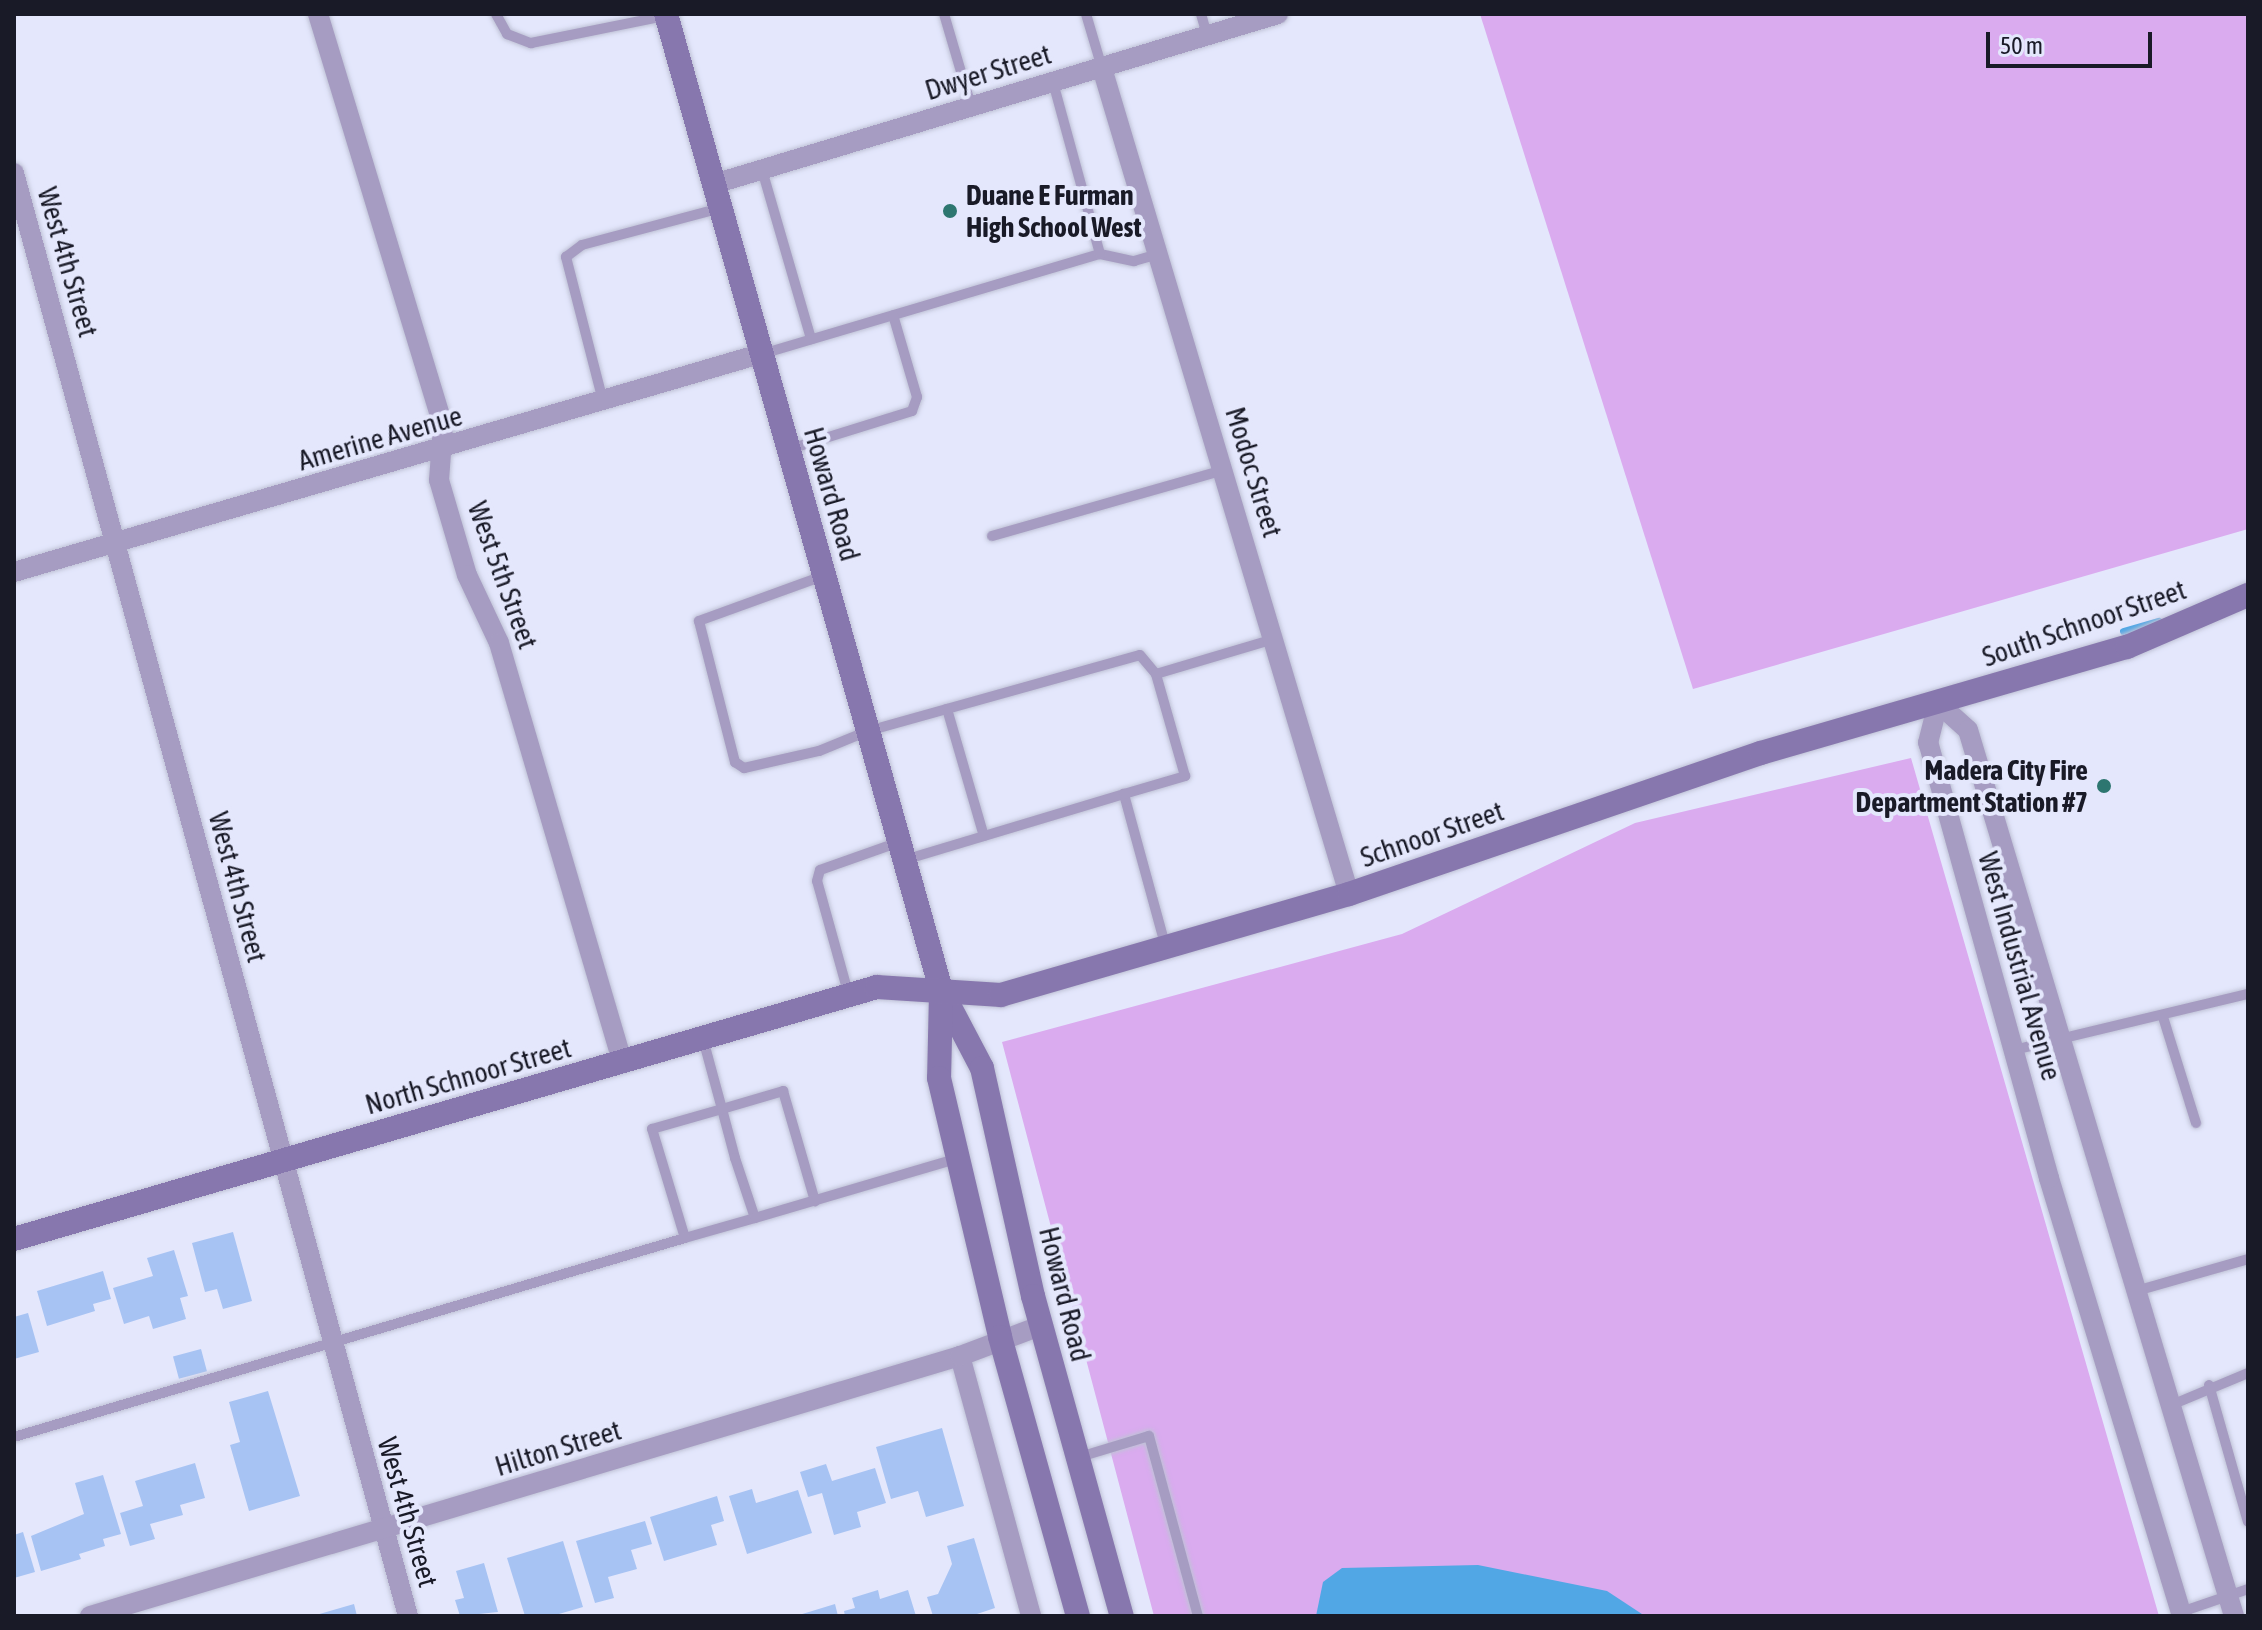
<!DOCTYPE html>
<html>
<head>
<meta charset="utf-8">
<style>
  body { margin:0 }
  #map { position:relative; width:2262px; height:1630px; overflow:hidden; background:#e4e7fc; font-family:"Asap Condensed",sans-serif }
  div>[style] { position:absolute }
  .green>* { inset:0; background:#daabef }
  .water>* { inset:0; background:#51a7e5 }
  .stream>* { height:7px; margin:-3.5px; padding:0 3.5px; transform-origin:3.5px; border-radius:3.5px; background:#51a7e5 }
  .building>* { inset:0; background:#a7c3f3; transform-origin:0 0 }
  .roads { filter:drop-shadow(0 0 2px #bfc2d6) drop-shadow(0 0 2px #bfc2d6) }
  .lane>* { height:10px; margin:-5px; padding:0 5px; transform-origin:5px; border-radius:5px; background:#a69cc2 }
  .street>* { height:20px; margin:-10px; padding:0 10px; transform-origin:10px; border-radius:10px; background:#a69cc2 }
  .secondary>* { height:24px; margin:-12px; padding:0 12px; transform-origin:12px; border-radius:12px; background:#8777ae }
  .dots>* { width:22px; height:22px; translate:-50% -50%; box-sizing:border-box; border:4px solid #e4e7fc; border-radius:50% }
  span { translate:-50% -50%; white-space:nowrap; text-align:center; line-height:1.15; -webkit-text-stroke:8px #e4e7fc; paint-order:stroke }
  .street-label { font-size:28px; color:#191a27 }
  .poi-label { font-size:28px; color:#191a27; font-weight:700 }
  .left { translate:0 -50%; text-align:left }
  .right { translate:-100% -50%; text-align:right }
  .frame { position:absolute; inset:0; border:16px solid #191a27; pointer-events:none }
  .scale { position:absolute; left:1986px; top:32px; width:166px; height:36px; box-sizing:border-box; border:4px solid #191a27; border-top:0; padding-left:10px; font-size:24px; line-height:28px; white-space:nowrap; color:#191a27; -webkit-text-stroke:6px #e4e7fc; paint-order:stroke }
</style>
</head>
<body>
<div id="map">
  <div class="green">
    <div style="clip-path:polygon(1480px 14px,2248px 14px,2248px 529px,1693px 689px)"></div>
    <div style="clip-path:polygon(1911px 758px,2159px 1616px,1154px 1616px,1002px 1042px,1402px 934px,1635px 823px)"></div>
  </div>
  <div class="water">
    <div style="clip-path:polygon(1478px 1565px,1607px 1591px,1645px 1616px,1316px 1616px,1323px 1582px,1342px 1568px)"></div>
  </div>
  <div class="stream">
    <div style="left:2123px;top:631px;width:37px;rotate:-16deg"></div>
  </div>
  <div class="building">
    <div style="clip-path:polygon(233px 1232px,252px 1301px,223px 1309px,217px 1289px,205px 1292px,192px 1243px)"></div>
    <div style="clip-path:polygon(174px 1250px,188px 1296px,180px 1298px,186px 1319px,153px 1329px,149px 1316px,124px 1324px,113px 1288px,153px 1276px,147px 1258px)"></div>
    <div style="clip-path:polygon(103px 1271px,111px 1299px,93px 1304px,95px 1311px,47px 1326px,37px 1291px)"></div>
    <div style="clip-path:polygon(28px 1313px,39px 1352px,14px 1359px,14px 1317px)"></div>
    <div style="left:201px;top:1349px;width:23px;height:29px;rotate:75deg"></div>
    <div style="clip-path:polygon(268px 1391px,300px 1496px,249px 1511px,230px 1445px,240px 1442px,229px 1402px)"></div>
    <div style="clip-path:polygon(942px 1428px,964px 1506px,926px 1517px,918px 1491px,891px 1499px,876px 1447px)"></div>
    <div style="clip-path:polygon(195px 1463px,205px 1498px,180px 1505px,183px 1515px,150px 1524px,155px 1539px,130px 1546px,120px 1513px,143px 1506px,135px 1481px)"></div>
    <div style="clip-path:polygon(826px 1464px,832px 1481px,875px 1468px,886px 1503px,857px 1512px,861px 1527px,834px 1535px,822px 1493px,808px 1497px,800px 1472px)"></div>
    <div style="clip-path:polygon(103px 1475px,121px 1534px,103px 1539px,105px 1546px,79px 1554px,81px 1559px,41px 1571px,31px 1536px,84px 1514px,75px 1483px)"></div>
    <div style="clip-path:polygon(752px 1489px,756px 1503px,798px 1490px,812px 1533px,747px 1554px,729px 1496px)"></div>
    <div style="clip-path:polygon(717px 1496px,724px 1521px,711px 1525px,717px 1545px,664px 1561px,650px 1517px)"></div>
    <div style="clip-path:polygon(645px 1521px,652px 1544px,631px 1550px,637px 1569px,608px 1577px,614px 1598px,595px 1603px,576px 1541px)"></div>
    <div style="clip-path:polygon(23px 1532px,35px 1572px,14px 1578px,14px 1535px)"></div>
    <div style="clip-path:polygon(974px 1538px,995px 1608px,971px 1616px,933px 1616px,927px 1597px,938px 1594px,952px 1564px,947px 1546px)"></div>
    <div style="clip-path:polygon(563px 1541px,583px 1607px,552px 1616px,525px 1616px,507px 1558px)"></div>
    <div style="clip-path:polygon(484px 1563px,498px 1612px,460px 1616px,455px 1600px,464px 1598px,456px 1571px)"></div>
    <div style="clip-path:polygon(878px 1590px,880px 1599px,908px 1590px,916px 1616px,845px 1616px,844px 1611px,855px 1608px,852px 1598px)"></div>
    <div style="clip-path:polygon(354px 1604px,357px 1616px,316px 1616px,316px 1615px)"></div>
    <div style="clip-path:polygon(835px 1604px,838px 1616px,799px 1616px,799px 1615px)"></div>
  </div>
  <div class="roads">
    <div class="lane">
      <div style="left:496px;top:14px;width:23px;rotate:61deg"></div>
      <div style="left:507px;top:34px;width:26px;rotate:21deg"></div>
      <div style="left:531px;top:43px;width:137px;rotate:-11.4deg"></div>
      <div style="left:944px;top:14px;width:96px;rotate:73.6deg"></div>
      <div style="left:1086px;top:14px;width:56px;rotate:73.5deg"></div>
      <div style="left:1201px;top:14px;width:22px;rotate:74deg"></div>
      <div style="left:762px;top:170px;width:176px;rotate:73.8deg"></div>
      <div style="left:1100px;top:254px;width:35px;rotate:12deg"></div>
      <div style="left:1134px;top:261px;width:25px;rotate:-16deg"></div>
      <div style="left:762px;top:354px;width:352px;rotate:-16.5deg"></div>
      <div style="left:1100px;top:254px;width:178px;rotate:-105.3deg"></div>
      <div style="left:603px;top:401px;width:149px;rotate:-104.4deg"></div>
      <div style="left:566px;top:257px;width:20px;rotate:-37deg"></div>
      <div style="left:582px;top:245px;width:144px;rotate:-14.9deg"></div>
      <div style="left:790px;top:449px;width:128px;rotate:-17.3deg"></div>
      <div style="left:912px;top:411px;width:15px;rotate:-70deg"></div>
      <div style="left:917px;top:397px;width:85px;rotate:-106.3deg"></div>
      <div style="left:992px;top:536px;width:241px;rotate:-15.9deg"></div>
      <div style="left:823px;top:576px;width:132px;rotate:160.1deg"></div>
      <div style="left:699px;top:621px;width:146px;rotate:75.7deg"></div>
      <div style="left:735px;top:762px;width:11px;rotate:34deg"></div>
      <div style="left:744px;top:768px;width:77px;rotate:-12.8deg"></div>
      <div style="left:819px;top:751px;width:53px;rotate:-22.2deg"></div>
      <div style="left:868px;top:731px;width:282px;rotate:-15.6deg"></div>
      <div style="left:1140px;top:655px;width:25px;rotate:50deg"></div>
      <div style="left:947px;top:709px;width:132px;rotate:73.8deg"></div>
      <div style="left:904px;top:860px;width:230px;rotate:-16.7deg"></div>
      <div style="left:1166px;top:948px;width:160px;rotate:-105.3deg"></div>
      <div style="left:1124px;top:794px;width:64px;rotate:-16.4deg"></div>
      <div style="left:1185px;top:776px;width:106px;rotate:-105.9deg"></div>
      <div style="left:1156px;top:674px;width:123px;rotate:-16.5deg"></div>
      <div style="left:849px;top:996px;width:119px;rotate:-105.5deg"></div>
      <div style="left:817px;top:881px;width:11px;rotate:-75deg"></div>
      <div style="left:820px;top:870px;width:84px;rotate:-19.5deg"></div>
      <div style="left:2163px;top:1017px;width:111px;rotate:72.7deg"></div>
      <div style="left:703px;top:1039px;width:73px;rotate:74.8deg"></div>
      <div style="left:722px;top:1109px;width:51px;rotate:75.1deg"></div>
      <div style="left:735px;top:1158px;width:63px;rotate:71.6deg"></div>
      <div style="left:755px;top:1218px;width:73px;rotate:164.1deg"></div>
      <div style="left:685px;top:1238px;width:114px;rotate:-106.8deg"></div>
      <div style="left:652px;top:1129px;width:73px;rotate:-15.9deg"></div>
      <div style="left:722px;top:1109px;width:64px;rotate:-16.4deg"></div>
      <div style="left:783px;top:1091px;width:115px;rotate:73.8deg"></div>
      <div style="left:2014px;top:1050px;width:241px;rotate:-13.5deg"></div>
      <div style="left:755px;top:1218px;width:209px;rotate:-16.4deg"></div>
      <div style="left:2136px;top:1291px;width:116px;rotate:-15.9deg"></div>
      <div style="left:2209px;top:1385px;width:142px;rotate:74.1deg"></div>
      <div style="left:2169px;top:1406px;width:86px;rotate:-22.7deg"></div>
      <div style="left:14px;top:1437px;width:700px;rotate:-16.52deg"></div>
      <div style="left:1076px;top:1458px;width:76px;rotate:-16.8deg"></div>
      <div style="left:1149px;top:1436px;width:187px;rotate:74.8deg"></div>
      <div style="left:2181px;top:1612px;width:71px;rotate:-18.9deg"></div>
    </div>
    <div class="street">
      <div style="left:318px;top:14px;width:431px;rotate:73.1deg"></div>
      <div style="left:443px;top:426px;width:54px;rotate:94.2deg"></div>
      <div style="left:439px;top:480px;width:99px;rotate:73.6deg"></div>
      <div style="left:467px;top:575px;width:75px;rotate:64.8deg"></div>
      <div style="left:499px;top:643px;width:438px;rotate:73.6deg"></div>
      <div style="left:1102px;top:68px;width:862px;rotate:73.35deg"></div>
      <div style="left:14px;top:173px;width:1496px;rotate:74.73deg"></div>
      <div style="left:714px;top:184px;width:589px;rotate:-16.77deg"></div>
      <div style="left:14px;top:572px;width:777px;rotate:-16.29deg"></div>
      <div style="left:960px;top:1356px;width:270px;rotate:74.7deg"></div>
      <div style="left:90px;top:1616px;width:908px;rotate:-16.64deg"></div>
      <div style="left:960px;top:1356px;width:85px;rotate:-20.6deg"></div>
      <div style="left:2182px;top:1616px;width:458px;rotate:-106.9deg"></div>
      <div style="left:2049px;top:1178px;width:452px;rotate:-105.5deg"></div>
      <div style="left:1928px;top:743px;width:41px;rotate:-76deg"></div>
      <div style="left:1938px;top:703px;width:40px;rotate:42deg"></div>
      <div style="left:1968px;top:730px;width:925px;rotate:73.29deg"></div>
    </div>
    <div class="secondary">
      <div style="left:666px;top:14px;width:1014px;rotate:74.26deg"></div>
      <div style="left:941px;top:990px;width:88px;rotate:62.3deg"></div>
      <div style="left:982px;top:1068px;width:234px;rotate:77.4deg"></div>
      <div style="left:1033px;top:1296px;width:332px;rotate:74.5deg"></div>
      <div style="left:941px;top:993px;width:85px;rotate:91.3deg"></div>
      <div style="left:939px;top:1078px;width:266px;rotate:76.7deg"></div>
      <div style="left:1000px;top:1337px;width:290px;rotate:74.4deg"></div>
      <div style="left:14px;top:1239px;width:899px;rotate:-16.28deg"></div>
      <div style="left:877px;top:987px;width:124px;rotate:3.7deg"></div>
      <div style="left:1001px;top:995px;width:362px;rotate:-16.2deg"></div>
      <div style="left:1349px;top:894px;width:435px;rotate:-18.9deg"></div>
      <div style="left:1761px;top:753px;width:381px;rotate:-16.2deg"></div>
      <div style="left:2127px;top:647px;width:132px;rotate:-23.3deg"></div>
    </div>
  </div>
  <div class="dots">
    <div style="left:950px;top:211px;background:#2d7670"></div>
    <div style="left:2104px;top:786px;background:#2d7670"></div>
  </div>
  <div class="street-label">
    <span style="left:988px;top:72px;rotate:-17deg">Dwyer Street</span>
    <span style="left:68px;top:262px;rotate:74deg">West 4th Street</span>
    <span style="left:380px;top:438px;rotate:-16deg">Amerine Avenue</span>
    <span style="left:1254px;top:472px;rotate:73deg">Modoc Street</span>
    <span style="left:832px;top:494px;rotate:74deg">Howard Road</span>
    <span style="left:503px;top:575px;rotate:70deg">West 5th Street</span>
    <span style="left:2084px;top:623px;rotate:-19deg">South Schnoor Street</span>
    <span style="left:1432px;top:834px;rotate:-19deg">Schnoor Street</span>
    <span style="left:238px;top:887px;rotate:75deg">West 4th Street</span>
    <span style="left:2020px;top:966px;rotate:74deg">West Industrial Avenue</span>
    <span style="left:468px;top:1076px;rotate:-16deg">North Schnoor Street</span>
    <span style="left:1065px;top:1294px;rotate:76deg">Howard Road</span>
    <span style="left:558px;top:1448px;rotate:-17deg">Hilton Street</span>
    <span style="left:408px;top:1512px;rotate:74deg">West 4th Street</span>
  </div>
  <div class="poi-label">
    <span class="left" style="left:966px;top:211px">Duane E Furman<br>High School West</span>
    <span class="right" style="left:2088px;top:786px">Madera City Fire<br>Department Station #7</span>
  </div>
  <div class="frame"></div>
  <div class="scale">50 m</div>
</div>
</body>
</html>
